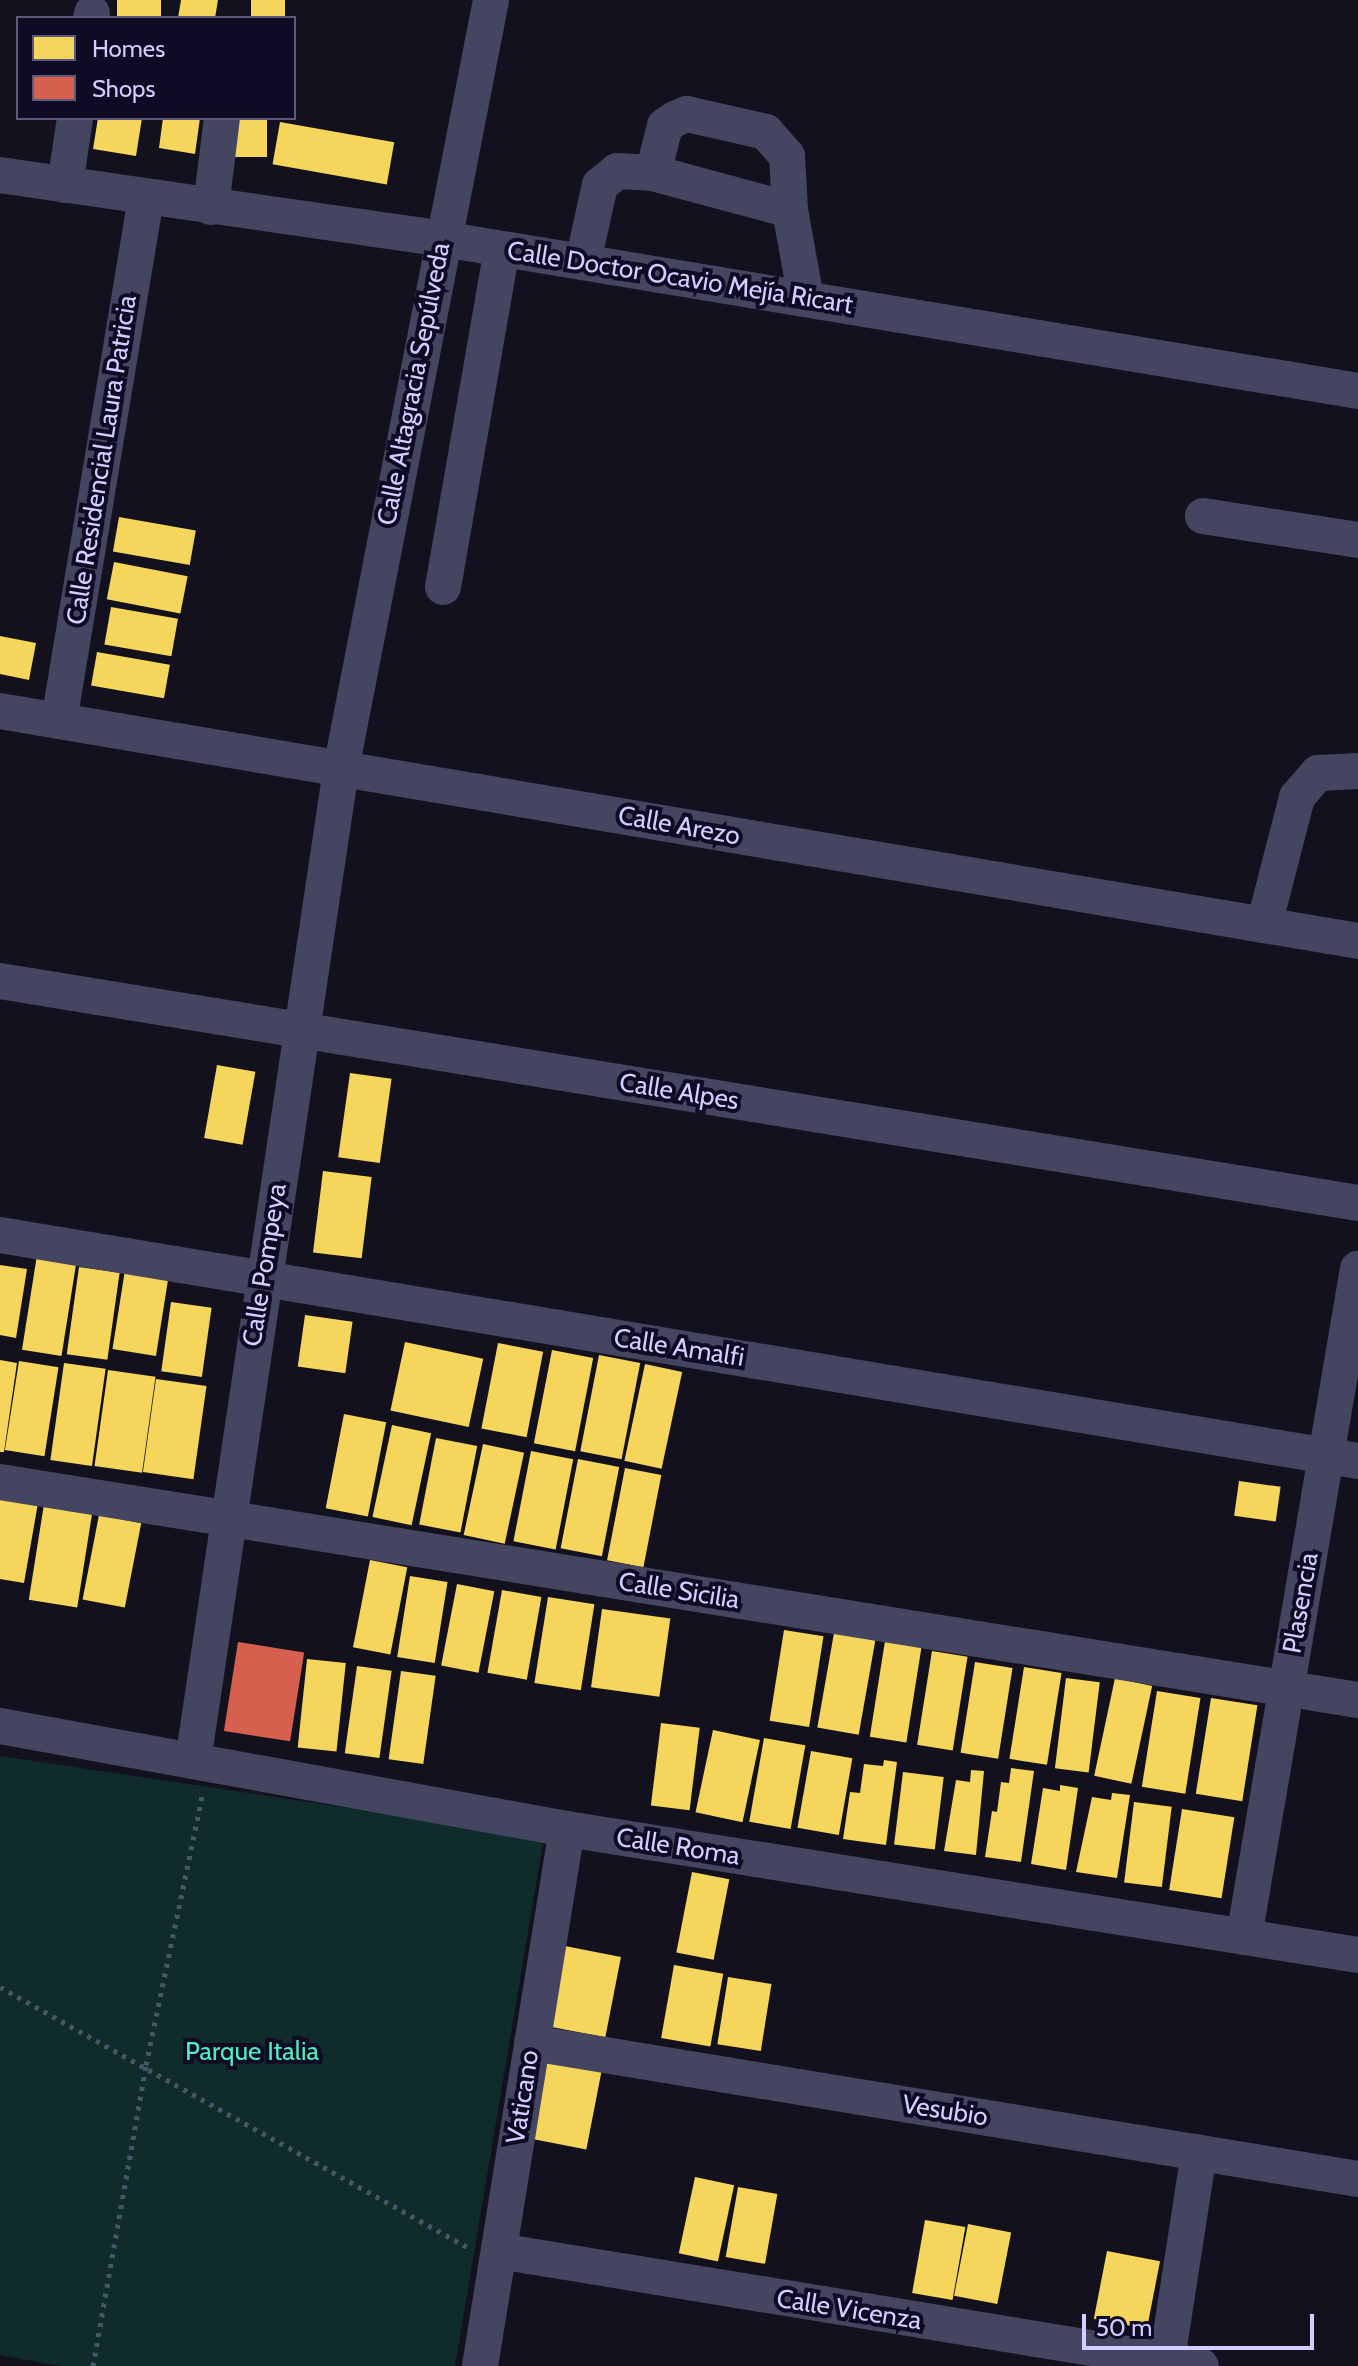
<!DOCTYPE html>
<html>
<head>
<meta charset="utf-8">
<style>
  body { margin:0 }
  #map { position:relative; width:1358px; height:2366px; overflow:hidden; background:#13111e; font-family:Cabin,sans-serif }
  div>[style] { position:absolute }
  .green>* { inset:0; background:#0f2b2a }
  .homes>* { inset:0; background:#f6d55c; transform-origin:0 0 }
  .shops>* { inset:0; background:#d6604d; transform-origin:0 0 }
  .path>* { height:5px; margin-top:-2.5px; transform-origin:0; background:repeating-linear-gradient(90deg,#455868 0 4px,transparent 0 10px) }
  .minor>* { height:36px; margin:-18px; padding:0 18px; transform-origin:18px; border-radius:18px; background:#444560 }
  span { translate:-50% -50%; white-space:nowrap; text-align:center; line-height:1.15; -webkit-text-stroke:8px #0f0b24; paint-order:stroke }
  .street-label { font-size:26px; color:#d2ceff }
  .park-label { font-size:26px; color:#4eecbe }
  .legend { position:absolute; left:16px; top:16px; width:280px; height:104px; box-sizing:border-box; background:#0f0b24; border:2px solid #5d597c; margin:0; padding:10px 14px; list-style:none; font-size:24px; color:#d2ceff }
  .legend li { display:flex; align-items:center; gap:16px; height:40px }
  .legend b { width:40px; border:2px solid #5d597c }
  .scale { position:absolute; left:1082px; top:2314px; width:232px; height:36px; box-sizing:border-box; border:4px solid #d2ceff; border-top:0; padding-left:10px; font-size:24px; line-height:28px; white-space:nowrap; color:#d2ceff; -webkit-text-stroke:6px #0f0b24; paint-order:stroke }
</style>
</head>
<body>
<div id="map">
  <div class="green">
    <div style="clip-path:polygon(0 1756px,544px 1837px,455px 2366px,59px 2366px,0 2355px)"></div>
  </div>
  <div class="homes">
    <div style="left:117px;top:0;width:44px;height:18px"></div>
    <div style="clip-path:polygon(181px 0,218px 0,215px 18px,178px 18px)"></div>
    <div style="left:251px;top:0;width:34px;height:18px"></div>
    <div style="clip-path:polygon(98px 118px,142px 118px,136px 156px,93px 149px)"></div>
    <div style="clip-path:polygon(163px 118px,200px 118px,195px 154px,159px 148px)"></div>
    <div style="left:233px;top:118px;width:34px;height:39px"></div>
    <div style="left:280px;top:122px;width:116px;height:43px;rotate:10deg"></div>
    <div style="left:119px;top:517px;width:78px;height:35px;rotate:10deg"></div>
    <div style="left:114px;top:562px;width:75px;height:38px;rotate:11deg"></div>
    <div style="left:111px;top:607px;width:68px;height:38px;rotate:10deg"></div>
    <div style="clip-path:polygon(0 636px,36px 643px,29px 680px,0 674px)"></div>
    <div style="left:97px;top:652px;width:74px;height:34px;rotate:10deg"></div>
    <div style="left:217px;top:1065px;width:39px;height:74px;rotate:10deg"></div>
    <div style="left:350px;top:1073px;width:42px;height:85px;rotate:8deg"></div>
    <div style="left:323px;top:1171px;width:49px;height:82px;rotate:7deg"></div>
    <div style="left:37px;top:1255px;width:40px;height:96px;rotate:9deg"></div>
    <div style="clip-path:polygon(0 1265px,27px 1269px,16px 1338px,0 1335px)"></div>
    <div style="left:79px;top:1267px;width:41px;height:88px;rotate:8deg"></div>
    <div style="left:125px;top:1270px;width:44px;height:80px;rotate:9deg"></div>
    <div style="left:171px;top:1302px;width:41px;height:70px;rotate:8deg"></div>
    <div style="left:305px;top:1315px;width:48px;height:52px;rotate:8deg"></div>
    <div style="left:405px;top:1342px;width:80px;height:70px;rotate:12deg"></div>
    <div style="left:498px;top:1343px;width:46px;height:87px;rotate:11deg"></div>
    <div style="left:552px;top:1350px;width:42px;height:95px;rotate:11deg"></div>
    <div style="left:599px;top:1355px;width:42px;height:98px;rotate:11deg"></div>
    <div style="clip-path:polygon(0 1360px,17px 1363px,4px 1452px,0 1452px)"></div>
    <div style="left:19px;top:1361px;width:40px;height:90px;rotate:9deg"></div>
    <div style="left:64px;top:1363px;width:42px;height:98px;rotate:8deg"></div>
    <div style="left:645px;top:1364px;width:38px;height:99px;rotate:12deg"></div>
    <div style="left:108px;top:1370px;width:48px;height:97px;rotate:8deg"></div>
    <div style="left:156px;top:1379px;width:51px;height:94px;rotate:8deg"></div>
    <div style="left:344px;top:1414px;width:43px;height:96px;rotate:11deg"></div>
    <div style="left:392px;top:1425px;width:40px;height:94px;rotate:12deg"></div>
    <div style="left:436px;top:1438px;width:42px;height:88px;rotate:11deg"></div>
    <div style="left:483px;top:1444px;width:42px;height:93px;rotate:12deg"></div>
    <div style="left:531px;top:1451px;width:43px;height:92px;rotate:11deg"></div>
    <div style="left:578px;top:1459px;width:42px;height:91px;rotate:11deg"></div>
    <div style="left:625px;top:1468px;width:37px;height:94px;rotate:11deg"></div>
    <div style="left:1239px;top:1481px;width:42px;height:35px;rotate:8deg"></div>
    <div style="clip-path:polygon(0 1496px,38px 1503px,24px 1583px,0 1579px)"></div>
    <div style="left:44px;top:1504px;width:49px;height:97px;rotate:9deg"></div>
    <div style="left:99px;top:1515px;width:43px;height:86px;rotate:11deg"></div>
    <div style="left:370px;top:1560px;width:38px;height:89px;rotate:11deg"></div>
    <div style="left:410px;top:1576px;width:38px;height:82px;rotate:9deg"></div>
    <div style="left:457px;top:1584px;width:38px;height:83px;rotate:11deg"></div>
    <div style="left:502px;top:1590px;width:40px;height:84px;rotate:10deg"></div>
    <div style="left:548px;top:1597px;width:47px;height:87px;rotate:9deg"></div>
    <div style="left:602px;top:1609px;width:69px;height:79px;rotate:8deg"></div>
    <div style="left:784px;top:1630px;width:40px;height:92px;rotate:9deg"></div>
    <div style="left:834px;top:1633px;width:42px;height:96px;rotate:10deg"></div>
    <div style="left:885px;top:1641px;width:37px;height:97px;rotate:9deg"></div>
    <div style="left:932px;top:1651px;width:36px;height:95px;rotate:9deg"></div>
    <div style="left:307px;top:1659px;width:39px;height:89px;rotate:6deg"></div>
    <div style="left:975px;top:1662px;width:38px;height:92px;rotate:9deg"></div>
    <div style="left:357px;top:1666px;width:35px;height:88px;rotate:8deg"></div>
    <div style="left:1024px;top:1667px;width:38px;height:93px;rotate:9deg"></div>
    <div style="left:401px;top:1671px;width:35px;height:89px;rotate:8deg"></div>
    <div style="left:1066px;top:1678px;width:34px;height:91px;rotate:7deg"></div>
    <div style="left:1115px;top:1678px;width:38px;height:100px;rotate:12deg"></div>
    <div style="left:1157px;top:1691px;width:44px;height:97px;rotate:9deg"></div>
    <div style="left:1211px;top:1698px;width:47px;height:97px;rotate:9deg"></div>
    <div style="left:661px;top:1723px;width:39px;height:83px;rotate:7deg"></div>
    <div style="left:713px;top:1730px;width:48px;height:84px;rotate:12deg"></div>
    <div style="left:764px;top:1738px;width:42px;height:85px;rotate:10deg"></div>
    <div style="left:811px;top:1751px;width:42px;height:78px;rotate:10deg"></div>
    <div style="clip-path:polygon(884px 1760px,897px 1762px,886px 1845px,843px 1839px,850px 1792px,860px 1793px,864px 1764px,883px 1766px)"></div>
    <div style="clip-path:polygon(1011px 1768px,1034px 1771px,1021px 1862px,985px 1857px,992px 1811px,997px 1812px,1001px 1782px,1009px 1783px)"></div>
    <div style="clip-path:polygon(971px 1770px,984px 1771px,976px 1855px,944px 1851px,956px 1780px,970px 1782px)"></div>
    <div style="left:903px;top:1772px;width:41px;height:73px;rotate:7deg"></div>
    <div style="clip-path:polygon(1060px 1785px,1078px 1788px,1066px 1870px,1031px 1864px,1043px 1788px,1060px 1791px)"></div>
    <div style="clip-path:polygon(1112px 1793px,1130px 1795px,1117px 1878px,1076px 1872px,1092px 1797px,1111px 1800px)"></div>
    <div style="left:1134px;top:1802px;width:38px;height:81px;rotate:7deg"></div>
    <div style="left:1182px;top:1809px;width:53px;height:82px;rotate:9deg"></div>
    <div style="left:692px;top:1872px;width:38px;height:82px;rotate:11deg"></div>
    <div style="left:565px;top:1946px;width:57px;height:82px;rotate:11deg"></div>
    <div style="left:674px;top:1965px;width:50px;height:74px;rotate:10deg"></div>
    <div style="left:728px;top:1977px;width:44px;height:68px;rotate:9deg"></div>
    <div style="left:536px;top:2052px;width:68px;height:86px;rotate:11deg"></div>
    <div style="left:695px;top:2177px;width:40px;height:78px;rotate:12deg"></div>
    <div style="left:738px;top:2187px;width:40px;height:71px;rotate:10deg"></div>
    <div style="left:925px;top:2220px;width:41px;height:74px;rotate:10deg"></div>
    <div style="left:968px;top:2224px;width:44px;height:73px;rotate:11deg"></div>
    <div style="left:1107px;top:2251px;width:54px;height:69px;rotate:11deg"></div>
  </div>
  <div class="shops">
    <div style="left:238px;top:1642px;width:67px;height:90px;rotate:9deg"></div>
  </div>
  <div class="path">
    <div style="left:0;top:1987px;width:534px;rotate:29.11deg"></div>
    <div style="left:93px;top:2366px;width:306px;rotate:-80deg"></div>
    <div style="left:146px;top:2065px;width:278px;rotate:-78.2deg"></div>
  </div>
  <div class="minor">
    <div style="left:91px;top:18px;width:5px;rotate:-79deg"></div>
    <div style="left:653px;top:173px;width:49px;rotate:-75.7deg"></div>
    <div style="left:665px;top:126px;width:12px;rotate:-35deg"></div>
    <div style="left:675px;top:119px;width:13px;rotate:-23deg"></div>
    <div style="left:687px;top:114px;width:81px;rotate:12.8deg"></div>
    <div style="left:766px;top:132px;width:32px;rotate:49deg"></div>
    <div style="left:787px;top:156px;width:54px;rotate:86.8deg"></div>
    <div style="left:0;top:175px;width:448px;rotate:8.2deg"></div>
    <div style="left:443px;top:239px;width:928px;rotate:9.43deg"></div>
    <div style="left:65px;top:185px;width:68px;rotate:-81.5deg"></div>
    <div style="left:211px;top:207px;width:90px;rotate:-83deg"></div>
    <div style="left:583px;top:262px;width:79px;rotate:-77.6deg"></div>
    <div style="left:600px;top:185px;width:22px;rotate:-39deg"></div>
    <div style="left:617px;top:171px;width:36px;rotate:3deg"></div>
    <div style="left:653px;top:173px;width:142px;rotate:15.1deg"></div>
    <div style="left:790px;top:210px;width:90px;rotate:79.8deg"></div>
    <div style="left:1203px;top:516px;width:157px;rotate:8.8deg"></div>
    <div style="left:443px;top:587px;width:343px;rotate:-80.1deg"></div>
    <div style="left:0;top:711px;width:1377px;rotate:9.61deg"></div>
    <div style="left:59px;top:721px;width:530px;rotate:-80.56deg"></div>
    <div style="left:1264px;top:925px;width:132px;rotate:-75.5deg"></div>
    <div style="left:1297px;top:797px;width:32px;rotate:-49deg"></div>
    <div style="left:1318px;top:773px;width:40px;rotate:-2.9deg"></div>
    <div style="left:0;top:981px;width:1376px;rotate:9.28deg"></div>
    <div style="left:0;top:1235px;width:1377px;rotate:9.45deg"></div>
    <div style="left:0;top:1482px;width:1375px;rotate:9.12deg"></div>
    <div style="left:0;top:1726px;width:576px;rotate:10.3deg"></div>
    <div style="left:567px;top:1829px;width:801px;rotate:9.05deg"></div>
    <div style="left:193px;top:1761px;width:1003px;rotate:-81.51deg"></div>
    <div style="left:341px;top:769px;width:783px;rotate:-78.96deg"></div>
    <div style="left:1244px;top:1937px;width:678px;rotate:-80.32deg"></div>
    <div style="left:532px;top:2043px;width:837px;rotate:9.35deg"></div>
    <div style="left:499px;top:2251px;width:711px;rotate:9.3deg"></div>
    <div style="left:480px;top:2366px;width:544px;rotate:-80.8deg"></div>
    <div style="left:1166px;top:2366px;width:216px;rotate:-81.2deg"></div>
  </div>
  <div class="street-label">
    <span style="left:680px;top:278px;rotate:9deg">Calle Doctor Ocavio Mejía Ricart</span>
    <span style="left:414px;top:384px;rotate:-79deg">Calle Altagracia Sepúlveda</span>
    <span style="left:102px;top:460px;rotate:-81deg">Calle Residencial Laura Patricia</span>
    <span style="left:679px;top:826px;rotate:10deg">Calle Arezo</span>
    <span style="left:679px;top:1092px;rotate:9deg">Calle Alpes</span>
    <span style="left:265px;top:1265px;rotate:-81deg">Calle Pompeya</span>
    <span style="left:679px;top:1348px;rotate:9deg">Calle Amalfi</span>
    <span style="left:679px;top:1591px;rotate:9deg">Calle Sicilia</span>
    <span style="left:1301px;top:1603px;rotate:-80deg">Plasencia</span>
    <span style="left:678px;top:1847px;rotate:9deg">Calle Roma</span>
    <span style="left:523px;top:2097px;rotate:-81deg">Vaticano</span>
    <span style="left:945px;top:2111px;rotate:9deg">Vesubio</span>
    <span style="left:849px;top:2310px;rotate:9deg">Calle Vicenza</span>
  </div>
  <div class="park-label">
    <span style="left:252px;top:2052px">Parque Italia</span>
  </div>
  <ul class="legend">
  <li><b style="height:22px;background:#f6d55c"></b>Homes</li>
  <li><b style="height:22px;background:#d6604d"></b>Shops</li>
  </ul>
  <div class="scale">50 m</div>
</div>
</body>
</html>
